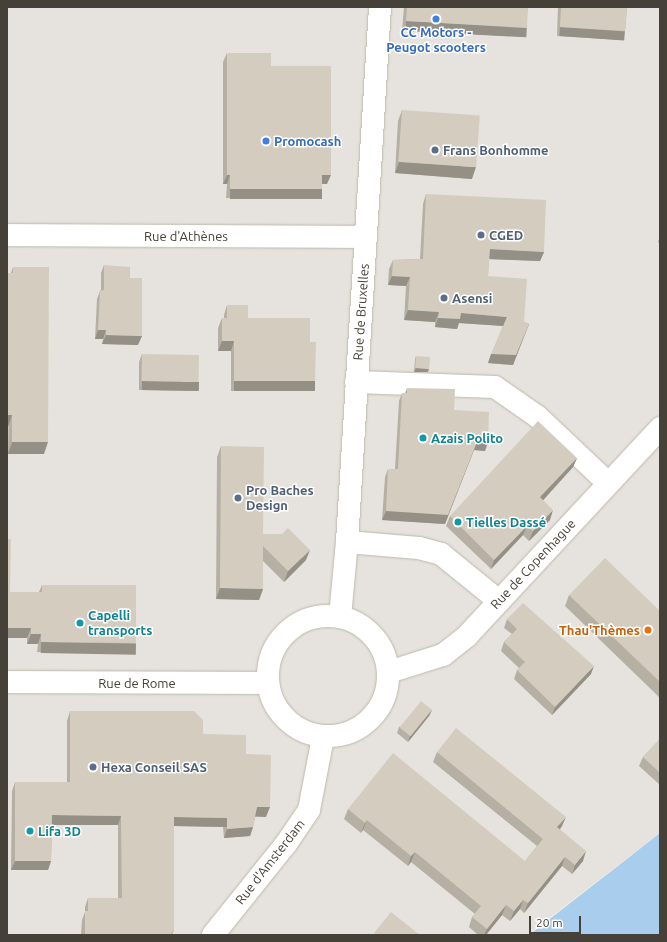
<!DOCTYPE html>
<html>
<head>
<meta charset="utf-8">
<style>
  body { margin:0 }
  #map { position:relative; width:667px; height:942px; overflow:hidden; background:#f3f1e9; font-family:Ubuntu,sans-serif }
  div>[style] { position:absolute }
  .industrial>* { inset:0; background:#e6e2dd }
  .water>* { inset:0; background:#a9cdec }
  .roads { filter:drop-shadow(0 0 1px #beb9ac) drop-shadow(0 0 1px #beb9ac) }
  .minor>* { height:22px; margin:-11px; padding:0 11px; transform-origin:11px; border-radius:11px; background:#fff }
  .minor>.ring { margin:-11px; padding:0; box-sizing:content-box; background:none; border:22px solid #fff; border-radius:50% }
  .wall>* { inset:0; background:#b6b0a4 }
  .shaded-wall>* { inset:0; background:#949086; transform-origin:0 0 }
  .building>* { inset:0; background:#d4cdbf; transform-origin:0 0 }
  .dots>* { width:11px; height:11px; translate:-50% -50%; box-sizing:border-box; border:2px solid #fff; border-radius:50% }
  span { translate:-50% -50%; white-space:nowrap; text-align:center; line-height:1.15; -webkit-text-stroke:3px #fff; paint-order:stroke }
  .shop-label { font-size:13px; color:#366cbe; font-weight:700 }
  .left { translate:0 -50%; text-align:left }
  .service-label { font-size:13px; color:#4e5e75; font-weight:700 }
  .street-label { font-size:13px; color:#464138 }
  .culture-label { font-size:13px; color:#0d838f; font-weight:700 }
  .food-label { font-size:13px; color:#c56008; font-weight:700 }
  .right { translate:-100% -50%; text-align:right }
  .frame { position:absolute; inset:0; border:8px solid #464138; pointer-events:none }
  .scale { position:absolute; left:529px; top:916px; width:52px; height:18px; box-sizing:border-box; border:2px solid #464138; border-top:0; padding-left:5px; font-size:12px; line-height:14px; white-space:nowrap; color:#464138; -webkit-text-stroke:3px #fff; paint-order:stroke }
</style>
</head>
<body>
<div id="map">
  <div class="industrial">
    <div style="clip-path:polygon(7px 7px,660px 7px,660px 833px,527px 935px,7px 935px)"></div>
  </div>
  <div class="water">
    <div style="clip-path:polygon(660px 833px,660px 935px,529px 935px,632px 855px)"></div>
  </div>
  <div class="roads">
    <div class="minor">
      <div style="left:7px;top:235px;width:359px;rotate:0.3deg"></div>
      <div style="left:356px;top:382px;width:139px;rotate:2.1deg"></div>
      <div style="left:495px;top:387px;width:52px;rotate:34.9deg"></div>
      <div style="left:538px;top:417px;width:96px;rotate:43.3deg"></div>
      <div style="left:347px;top:542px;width:72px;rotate:4.8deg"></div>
      <div style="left:419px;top:548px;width:23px;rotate:15deg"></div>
      <div style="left:441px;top:554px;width:75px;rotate:39deg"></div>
      <div class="ring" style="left:268px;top:616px;width:98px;height:98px"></div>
      <div style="left:340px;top:617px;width:75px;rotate:-84.7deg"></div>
      <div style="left:347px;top:542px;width:536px;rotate:-86.47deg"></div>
      <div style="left:389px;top:672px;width:57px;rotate:-17.5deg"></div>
      <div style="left:443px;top:655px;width:31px;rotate:-38deg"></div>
      <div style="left:467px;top:636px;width:284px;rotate:-47.1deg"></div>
      <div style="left:7px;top:682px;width:261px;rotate:0.2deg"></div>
      <div style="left:213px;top:935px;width:117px;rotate:-51.3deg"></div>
      <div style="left:286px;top:844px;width:41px;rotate:-55.9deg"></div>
      <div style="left:309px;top:810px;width:74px;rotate:-79.1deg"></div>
    </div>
  </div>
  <div class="wall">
    <div style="clip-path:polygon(404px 7px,528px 7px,524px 37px,402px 30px)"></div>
    <div style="clip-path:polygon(558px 7px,627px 7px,625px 31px,622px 40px,557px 36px)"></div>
    <div style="clip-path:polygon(227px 53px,327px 184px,322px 184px,322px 189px,318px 198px,226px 198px,227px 184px,223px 184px,223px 62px)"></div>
    <div style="clip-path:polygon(402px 110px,472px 179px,395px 173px,398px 121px)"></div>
    <div style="clip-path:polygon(426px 194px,544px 252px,540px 261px,489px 259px,488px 276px,524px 322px,529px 324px,513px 365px,488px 363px,503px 326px,459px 323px,457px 329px,435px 327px,435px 322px,404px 320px,406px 286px,388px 285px,389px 269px,393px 260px,420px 259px,423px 204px)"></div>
    <div style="clip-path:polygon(660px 236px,660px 244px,658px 242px)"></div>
    <div style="clip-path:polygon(104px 265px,130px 278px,138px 345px,102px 344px,103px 339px,95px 339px,97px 299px,100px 291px,101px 290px,101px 273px)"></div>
    <div style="clip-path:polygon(13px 267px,44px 454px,8px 454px,11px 273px)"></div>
    <div style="clip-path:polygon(227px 305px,248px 318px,310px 342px,315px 381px,312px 391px,231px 391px,231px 351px,218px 351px,218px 328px,222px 318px,224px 318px,224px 315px)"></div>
    <div style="clip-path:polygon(142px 354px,196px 391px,139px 390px,139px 362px)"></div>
    <div style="clip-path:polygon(416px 356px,428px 372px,414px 372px,415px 359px)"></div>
    <div style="clip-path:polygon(407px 388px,454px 410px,488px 442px,485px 451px,474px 450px,445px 524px,382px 520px,385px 477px,388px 469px,395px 469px,399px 401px,402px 393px,405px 393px)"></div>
    <div style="clip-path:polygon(221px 446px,263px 534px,306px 560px,284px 582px,263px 561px,263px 589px,259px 600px,216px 599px,217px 457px)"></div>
    <div style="clip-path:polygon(577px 458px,573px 467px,543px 500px,550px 520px,529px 541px,523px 535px,491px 569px,446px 526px,450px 516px)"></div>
    <div style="clip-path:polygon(42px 585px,136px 643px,132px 653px,37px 652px,38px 644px,27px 644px,27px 638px,10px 592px,39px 592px)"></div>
    <div style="clip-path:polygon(569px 595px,660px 611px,660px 698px,565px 606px)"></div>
    <div style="clip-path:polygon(507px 619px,591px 674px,552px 715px,514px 679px,517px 670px,519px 668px,501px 651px,504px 642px,512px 634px,504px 628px)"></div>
    <div style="clip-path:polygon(432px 710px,429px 716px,408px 742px,397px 733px,399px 727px)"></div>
    <div style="clip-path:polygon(70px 711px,203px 734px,246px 754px,266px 817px,255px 817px,253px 827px,250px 836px,224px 838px,223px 827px,174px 826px,174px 930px,172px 935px,81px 935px,82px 920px,85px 912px,85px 907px,88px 898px,118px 898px,118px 825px,52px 825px,51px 861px,48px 870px,11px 870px,12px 791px,15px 782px,67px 782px,67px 721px)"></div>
    <div style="clip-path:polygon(660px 739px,660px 785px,639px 766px,643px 757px)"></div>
    <div style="clip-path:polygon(437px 752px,562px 826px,560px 829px,583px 861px,572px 874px,562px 866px,524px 913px,520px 909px,510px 921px,502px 915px,486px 935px,478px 935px,469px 927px,472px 917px,475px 914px,411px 862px,408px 866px,363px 830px,361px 833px,344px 819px,348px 809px,525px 861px,537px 846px,433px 762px)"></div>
  </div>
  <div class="shaded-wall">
    <div style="left:406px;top:21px;width:121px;height:10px;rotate:3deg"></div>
    <div style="left:560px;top:27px;width:65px;height:9px;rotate:4deg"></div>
    <div style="clip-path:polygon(399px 162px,476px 167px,472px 179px,395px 173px)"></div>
    <div style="clip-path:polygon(227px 175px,230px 175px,227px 184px,223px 184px)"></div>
    <div style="clip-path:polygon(322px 175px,331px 175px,327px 184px,318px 184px)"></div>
    <div style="left:230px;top:189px;width:92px;height:10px"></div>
    <div style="clip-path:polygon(490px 249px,544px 252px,540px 261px,487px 259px)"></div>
    <div style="clip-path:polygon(392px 276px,410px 277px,406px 286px,388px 285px)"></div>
    <div style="clip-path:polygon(408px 310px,439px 312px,435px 322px,404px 320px)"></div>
    <div style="clip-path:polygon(461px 313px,507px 317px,504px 326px,459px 323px,457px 329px,435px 327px,438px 318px)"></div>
    <div style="clip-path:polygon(529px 324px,513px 365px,488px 363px,491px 354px)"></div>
    <div style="clip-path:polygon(98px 330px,106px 330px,103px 339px,95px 339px)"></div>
    <div style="clip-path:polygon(106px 335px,142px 336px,138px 345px,102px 344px)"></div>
    <div style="clip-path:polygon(222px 341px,234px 341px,231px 351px,218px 351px)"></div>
    <div style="clip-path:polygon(416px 368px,429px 369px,428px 372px,414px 372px)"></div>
    <div style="left:142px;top:381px;width:57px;height:9px;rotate:1deg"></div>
    <div style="left:234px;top:381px;width:81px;height:10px"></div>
    <div style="clip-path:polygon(7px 415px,12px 415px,8px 427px,7px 427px)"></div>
    <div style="clip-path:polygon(12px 442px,48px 442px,44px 454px,8px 454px)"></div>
    <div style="clip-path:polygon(477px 442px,488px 442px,485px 451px,474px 450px,445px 524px,382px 520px,386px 511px)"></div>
    <div style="clip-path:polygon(577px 458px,573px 467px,537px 507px,540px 497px)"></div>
    <div style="clip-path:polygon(553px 510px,550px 520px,529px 541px,533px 531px)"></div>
    <div style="clip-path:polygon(527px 526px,523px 535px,491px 569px,494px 560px)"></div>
    <div style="clip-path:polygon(310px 550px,306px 560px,284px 582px,288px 571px)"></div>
    <div style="clip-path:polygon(220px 588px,263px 589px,259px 600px,216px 599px)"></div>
    <div style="clip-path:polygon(7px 628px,31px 628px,27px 638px,7px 638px)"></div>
    <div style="clip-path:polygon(31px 634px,41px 634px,38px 644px,27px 644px)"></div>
    <div style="left:41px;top:642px;width:95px;height:11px;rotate:1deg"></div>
    <div style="clip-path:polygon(594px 666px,591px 674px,552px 715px,555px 707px)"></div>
    <div style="clip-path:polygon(432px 710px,429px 716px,408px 742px,410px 736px)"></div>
    <div style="clip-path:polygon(257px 807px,270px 807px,266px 817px,254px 816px)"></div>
    <div style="clip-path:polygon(52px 815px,121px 816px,118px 825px,48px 825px)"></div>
    <div style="left:174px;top:817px;width:53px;height:9px;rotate:1deg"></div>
    <div style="clip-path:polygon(566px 817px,562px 826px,554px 837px,557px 827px)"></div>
    <div style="clip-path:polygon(367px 820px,363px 830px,361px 833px,365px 823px)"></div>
    <div style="clip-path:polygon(253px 827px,250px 836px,224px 838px,227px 829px)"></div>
    <div style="clip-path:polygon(586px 851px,583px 861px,572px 874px,575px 865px)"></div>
    <div style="clip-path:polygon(415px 852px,411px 862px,408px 866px,411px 856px)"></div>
    <div style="clip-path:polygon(565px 857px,562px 866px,524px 913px,528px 903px)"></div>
    <div style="clip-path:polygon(15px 861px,51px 861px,48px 870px,11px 870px)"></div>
    <div style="clip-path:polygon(523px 900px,520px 909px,510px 921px,514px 911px)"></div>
    <div style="clip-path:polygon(506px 905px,502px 915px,486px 935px,484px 935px,487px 929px)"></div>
  </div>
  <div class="building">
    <div style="clip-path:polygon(407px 7px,528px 7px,527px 28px,406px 21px)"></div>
    <div style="clip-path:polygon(561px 7px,627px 7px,625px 31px,560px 27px)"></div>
    <div style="clip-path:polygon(227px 53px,271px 53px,271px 66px,331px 66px,331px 175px,322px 175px,322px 189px,230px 189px,230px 175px,227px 175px)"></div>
    <div style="left:402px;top:110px;width:78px;height:52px;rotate:4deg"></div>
    <div style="clip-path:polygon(426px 194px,546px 200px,544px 252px,490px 249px,488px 276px,527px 279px,524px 322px,529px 324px,516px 355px,491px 354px,507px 317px,461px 313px,460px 319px,438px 318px,439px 312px,408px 310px,410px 277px,392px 276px,393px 260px,423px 259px)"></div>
    <div style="clip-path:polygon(104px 265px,130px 267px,130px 278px,142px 278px,142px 336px,106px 335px,106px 330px,98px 330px,100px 291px,104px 290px)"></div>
    <div style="clip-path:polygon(13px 267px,49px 267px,48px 442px,12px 442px,12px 415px,7px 415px,7px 273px,13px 273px)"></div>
    <div style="clip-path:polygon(227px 305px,248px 305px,248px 318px,310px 318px,310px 342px,316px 342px,315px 381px,234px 381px,234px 341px,222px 341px,222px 318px,227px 318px)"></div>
    <div style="left:142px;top:354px;width:57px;height:27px;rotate:1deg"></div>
    <div style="left:416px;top:356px;width:14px;height:12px;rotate:4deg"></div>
    <div style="clip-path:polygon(407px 388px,455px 389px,454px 410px,489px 412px,488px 442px,477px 442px,448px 515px,386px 511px,388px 469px,398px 469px,402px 393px,407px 393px)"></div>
    <div style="clip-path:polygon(538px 421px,577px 458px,540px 497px,553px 510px,533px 531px,527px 526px,494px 560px,450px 516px)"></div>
    <div style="clip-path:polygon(221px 446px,264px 447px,263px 534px,282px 534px,288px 528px,310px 550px,288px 571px,263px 546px,263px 589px,220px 588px)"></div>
    <div style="clip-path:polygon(7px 539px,11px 539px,10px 592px,42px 592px,42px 585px,136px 585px,136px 643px,41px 642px,41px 634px,31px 634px,31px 628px,7px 628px)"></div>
    <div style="clip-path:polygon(605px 558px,660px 611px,660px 682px,569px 595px)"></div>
    <div style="clip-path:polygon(523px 603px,594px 666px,555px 707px,517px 670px,525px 662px,504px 642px,517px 629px,507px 619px)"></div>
    <div style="left:421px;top:701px;width:14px;height:34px;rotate:39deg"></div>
    <div style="clip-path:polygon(70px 711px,194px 711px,203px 720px,203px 734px,246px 735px,246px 754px,271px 755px,270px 807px,257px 807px,253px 827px,227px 829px,227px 818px,174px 817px,174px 930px,170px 935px,85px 935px,85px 911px,88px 911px,88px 898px,122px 898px,121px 816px,52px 815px,51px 861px,15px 861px,15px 782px,70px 782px)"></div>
    <div style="clip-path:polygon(456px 728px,566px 817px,557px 827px,586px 851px,575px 865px,565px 857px,528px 903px,523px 900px,514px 911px,506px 905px,487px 929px,472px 917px,481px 906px,415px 852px,411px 856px,367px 820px,365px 823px,348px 809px,393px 753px,525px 861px,543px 839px,437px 752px)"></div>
    <div style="clip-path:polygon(660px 739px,660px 773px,643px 757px)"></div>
    <div style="clip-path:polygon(391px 912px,420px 935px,377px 935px,374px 933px)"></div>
  </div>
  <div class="dots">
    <div style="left:436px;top:19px;background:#3f7fe0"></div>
    <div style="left:266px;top:141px;background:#3f7fe0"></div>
    <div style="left:435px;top:150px;background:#5c6f8a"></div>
    <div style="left:481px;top:235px;background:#5c6f8a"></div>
    <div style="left:444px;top:298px;background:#5c6f8a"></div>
    <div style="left:423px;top:438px;background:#0f9aa8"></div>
    <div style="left:238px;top:498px;background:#5c6f8a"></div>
    <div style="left:458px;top:522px;background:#0f9aa8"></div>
    <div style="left:80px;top:623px;background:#0f9aa8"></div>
    <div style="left:648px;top:630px;background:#e8710a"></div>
    <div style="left:93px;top:767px;background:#5c6f8a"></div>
    <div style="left:30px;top:831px;background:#0f9aa8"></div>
  </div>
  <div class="shop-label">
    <span style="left:436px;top:40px">CC Motors -<br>Peugot scooters</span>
    <span class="left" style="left:274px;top:141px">Promocash</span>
  </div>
  <div class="service-label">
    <span class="left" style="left:443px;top:150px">Frans Bonhomme</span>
    <span class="left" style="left:489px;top:235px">CGED</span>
    <span class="left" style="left:452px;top:298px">Asensi</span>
    <span class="left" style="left:246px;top:498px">Pro Baches<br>Design</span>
    <span class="left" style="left:101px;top:767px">Hexa Conseil SAS</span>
  </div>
  <div class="street-label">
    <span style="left:186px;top:236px">Rue d'Athènes</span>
    <span style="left:361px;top:312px;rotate:-86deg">Rue de Bruxelles</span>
    <span style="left:533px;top:564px;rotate:-47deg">Rue de Copenhague</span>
    <span style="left:137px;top:683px">Rue de Rome</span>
    <span style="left:270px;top:862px;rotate:-52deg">Rue d'Amsterdam</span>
  </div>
  <div class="culture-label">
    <span class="left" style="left:431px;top:438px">Azais Polito</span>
    <span class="left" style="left:466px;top:522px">Tielles Dassé</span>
    <span class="left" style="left:88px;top:623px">Capelli<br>transports</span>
    <span class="left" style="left:38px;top:831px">Lifa 3D</span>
  </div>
  <div class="food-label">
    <span class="right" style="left:640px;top:630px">Thau'Thèmes</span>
  </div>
  <div class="frame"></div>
  <div class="scale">20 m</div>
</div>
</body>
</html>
